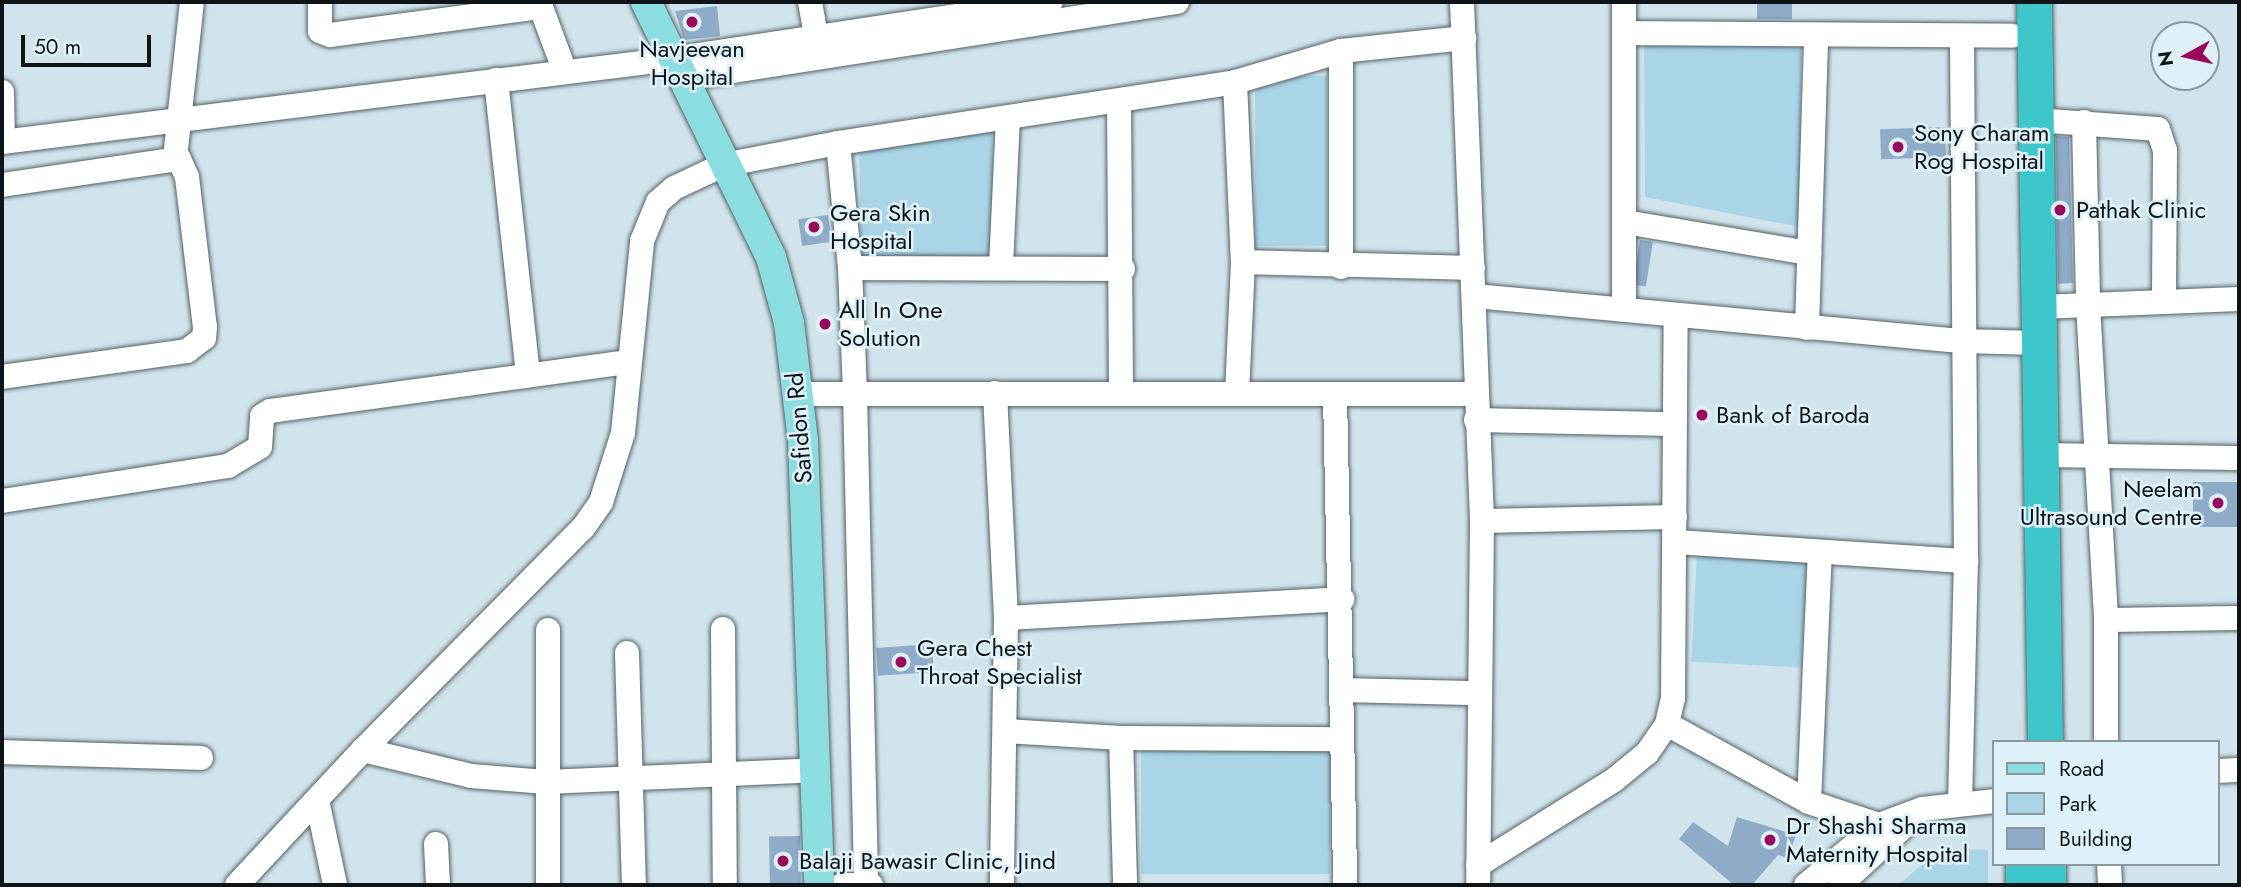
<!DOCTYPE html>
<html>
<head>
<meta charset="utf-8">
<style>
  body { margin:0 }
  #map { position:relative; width:2241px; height:887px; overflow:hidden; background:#d2e4eb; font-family:Jost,sans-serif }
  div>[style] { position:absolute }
  .green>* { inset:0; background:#aad5e6; transform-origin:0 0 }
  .building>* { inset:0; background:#8fabc8; transform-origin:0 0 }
  .roads { filter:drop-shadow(0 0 2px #526268) drop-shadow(0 0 2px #526268) }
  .minor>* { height:24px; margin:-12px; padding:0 12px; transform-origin:12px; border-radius:12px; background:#fff }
  .major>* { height:30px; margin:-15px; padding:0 15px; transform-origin:15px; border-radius:15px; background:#8bdddf }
  .highway>* { height:35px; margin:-17.5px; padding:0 17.5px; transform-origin:17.5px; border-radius:17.5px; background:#3dc7ca }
  .dots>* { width:19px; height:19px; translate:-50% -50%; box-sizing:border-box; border:4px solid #dff1f8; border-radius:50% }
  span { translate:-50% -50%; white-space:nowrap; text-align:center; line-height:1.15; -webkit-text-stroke:5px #dff1f8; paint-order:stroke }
  .poi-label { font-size:24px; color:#0e1417 }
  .left { translate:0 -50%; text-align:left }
  .right { translate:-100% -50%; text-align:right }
  .street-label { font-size:24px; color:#0e1417 }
  .frame { position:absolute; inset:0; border:4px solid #0e1417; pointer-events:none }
  .legend { position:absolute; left:1992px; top:740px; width:228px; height:126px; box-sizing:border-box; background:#dff1f8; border:2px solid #8b999e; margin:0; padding:9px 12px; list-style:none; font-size:21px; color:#0e1417 }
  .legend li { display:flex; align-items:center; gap:14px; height:35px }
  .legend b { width:35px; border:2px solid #8b999e }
  .north { position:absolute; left:2150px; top:21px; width:70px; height:70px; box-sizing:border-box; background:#dff1f8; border:2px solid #8b999e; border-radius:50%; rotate:262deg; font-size:19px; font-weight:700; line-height:28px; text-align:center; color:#0e1417 }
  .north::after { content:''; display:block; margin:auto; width:24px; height:32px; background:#99095b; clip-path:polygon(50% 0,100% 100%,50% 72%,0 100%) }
  .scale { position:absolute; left:21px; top:35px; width:130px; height:32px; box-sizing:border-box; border:4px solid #0e1417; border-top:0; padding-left:9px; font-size:21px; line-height:24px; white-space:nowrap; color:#0e1417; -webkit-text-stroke:5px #dff1f8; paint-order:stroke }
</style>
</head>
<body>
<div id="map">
  <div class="green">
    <div style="clip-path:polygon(1644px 45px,1801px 46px,1800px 227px,1645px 197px)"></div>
    <div style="left:1327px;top:76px;width:170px;height:72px;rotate:90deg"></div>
    <div style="left:992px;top:127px;width:130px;height:133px;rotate:89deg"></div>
    <div style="left:1698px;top:535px;width:110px;height:127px;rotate:3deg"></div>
    <div style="left:1330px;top:729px;width:145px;height:189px;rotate:90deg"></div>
    <div style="clip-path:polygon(1941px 848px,1988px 850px,1988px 885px,1898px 885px)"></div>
  </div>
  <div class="building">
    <div style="left:1757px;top:2px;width:35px;height:17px"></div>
    <div style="clip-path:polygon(717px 6px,720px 36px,684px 40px,675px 11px)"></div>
    <div style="left:1945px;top:127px;width:30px;height:65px;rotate:88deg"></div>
    <div style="clip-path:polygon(2056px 136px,2069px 137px,2073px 283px,2058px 284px)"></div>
    <div style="left:828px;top:215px;width:27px;height:30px;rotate:82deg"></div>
    <div style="left:1640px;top:240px;width:13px;height:45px;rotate:9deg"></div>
    <div style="left:2239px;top:482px;width:45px;height:46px;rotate:90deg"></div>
    <div style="left:932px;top:644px;width:28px;height:56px;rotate:86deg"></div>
    <div style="clip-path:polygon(1737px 817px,1796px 835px,1788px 858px,1778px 855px,1752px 885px,1734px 885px,1679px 839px,1693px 822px,1728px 846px)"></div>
    <div style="left:800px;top:836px;width:47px;height:31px;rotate:89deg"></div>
  </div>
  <div class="roads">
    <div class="minor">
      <div style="left:320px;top:2px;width:29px;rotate:90deg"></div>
      <div style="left:320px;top:31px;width:11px;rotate:22deg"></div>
      <div style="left:330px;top:35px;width:213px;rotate:-7.6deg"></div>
      <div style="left:539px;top:2px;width:75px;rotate:69.6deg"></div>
      <div style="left:810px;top:2px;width:36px;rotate:80deg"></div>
      <div style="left:1462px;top:2px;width:519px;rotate:87.79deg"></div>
      <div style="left:1482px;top:521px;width:364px;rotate:90.6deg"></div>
      <div style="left:1624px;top:2px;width:305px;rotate:90deg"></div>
      <div style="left:1627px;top:33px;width:385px;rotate:0.4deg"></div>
      <div style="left:682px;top:79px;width:501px;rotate:-8.84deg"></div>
      <div style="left:496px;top:80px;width:297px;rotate:83.8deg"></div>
      <div style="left:1235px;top:82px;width:180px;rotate:87.5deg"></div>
      <div style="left:1243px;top:262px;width:130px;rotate:92.6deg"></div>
      <div style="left:2px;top:92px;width:50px;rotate:88.9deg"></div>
      <div style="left:1119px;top:102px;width:291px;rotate:89.6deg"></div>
      <div style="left:2036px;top:120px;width:122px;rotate:4.2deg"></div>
      <div style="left:2158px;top:129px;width:22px;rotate:72deg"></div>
      <div style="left:2165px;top:150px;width:152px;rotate:90.4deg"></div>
      <div style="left:2084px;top:122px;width:183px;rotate:88.7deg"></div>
      <div style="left:2088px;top:305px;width:316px;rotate:86.7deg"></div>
      <div style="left:2106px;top:620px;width:122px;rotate:90deg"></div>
      <div style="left:2px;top:142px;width:675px;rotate:-7.06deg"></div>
      <div style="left:672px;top:59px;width:383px;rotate:-8.6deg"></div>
      <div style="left:838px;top:143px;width:126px;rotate:84.5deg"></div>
      <div style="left:850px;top:268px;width:125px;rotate:87.7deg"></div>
      <div style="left:855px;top:393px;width:492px;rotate:88.7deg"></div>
      <div style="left:175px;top:158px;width:157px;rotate:-83.8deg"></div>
      <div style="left:2px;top:185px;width:179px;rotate:-8.4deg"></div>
      <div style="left:179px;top:159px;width:20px;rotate:66deg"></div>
      <div style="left:187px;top:177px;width:151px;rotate:83.2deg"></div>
      <div style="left:205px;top:327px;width:11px;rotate:95deg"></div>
      <div style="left:204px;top:338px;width:21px;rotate:143deg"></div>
      <div style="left:187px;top:351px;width:187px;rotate:172deg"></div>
      <div style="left:1625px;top:222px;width:187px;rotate:9.6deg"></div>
      <div style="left:1243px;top:262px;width:230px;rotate:1.5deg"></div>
      <div style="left:1001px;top:266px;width:148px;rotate:-87.3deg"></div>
      <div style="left:1341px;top:267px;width:216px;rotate:-90deg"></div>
      <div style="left:850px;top:268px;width:273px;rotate:0.2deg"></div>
      <div style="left:1475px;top:296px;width:490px;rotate:5.3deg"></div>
      <div style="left:1963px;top:341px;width:75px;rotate:1.5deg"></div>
      <div style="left:2039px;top:307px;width:200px;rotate:-2.3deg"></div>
      <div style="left:1807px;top:328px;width:293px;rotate:-88.2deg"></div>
      <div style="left:995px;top:393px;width:225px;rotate:87.2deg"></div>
      <div style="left:1006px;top:618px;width:267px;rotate:90.9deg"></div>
      <div style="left:799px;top:394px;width:677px"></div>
      <div style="left:1335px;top:395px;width:490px;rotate:88.8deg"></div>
      <div style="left:1476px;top:420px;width:197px;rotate:1.2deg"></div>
      <div style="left:2039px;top:455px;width:200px;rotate:0.9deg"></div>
      <div style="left:2px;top:501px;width:229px;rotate:-8.8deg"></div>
      <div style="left:228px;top:466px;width:37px;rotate:-31deg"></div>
      <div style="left:260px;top:447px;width:31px;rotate:-86deg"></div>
      <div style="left:262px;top:416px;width:9px;rotate:-32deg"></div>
      <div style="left:270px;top:411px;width:361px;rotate:-7.8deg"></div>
      <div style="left:1482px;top:521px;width:193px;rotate:-1.2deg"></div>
      <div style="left:1677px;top:542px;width:290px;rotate:3.8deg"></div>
      <div style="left:1006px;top:618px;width:337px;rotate:-3.2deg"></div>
      <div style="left:2106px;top:620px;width:133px;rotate:-0.9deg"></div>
      <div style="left:723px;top:629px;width:256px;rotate:89.6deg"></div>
      <div style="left:627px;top:653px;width:232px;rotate:88.3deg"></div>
      <div style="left:1342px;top:690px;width:137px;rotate:1.3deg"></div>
      <div style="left:1667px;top:724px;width:162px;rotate:28.8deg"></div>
      <div style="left:1809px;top:802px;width:74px;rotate:18.2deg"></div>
      <div style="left:1005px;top:731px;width:116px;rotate:3.5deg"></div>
      <div style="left:1121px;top:738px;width:221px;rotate:0.3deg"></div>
      <div style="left:1121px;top:738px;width:147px;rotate:88.4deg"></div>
      <div style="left:363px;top:750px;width:111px;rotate:13.5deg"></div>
      <div style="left:471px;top:776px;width:75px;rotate:4.6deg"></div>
      <div style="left:546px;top:782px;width:270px;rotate:-2.5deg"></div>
      <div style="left:2px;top:752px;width:199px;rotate:1.7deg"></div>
      <div style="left:2218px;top:771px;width:21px;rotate:-3deg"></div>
      <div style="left:317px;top:800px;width:87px;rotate:78deg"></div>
      <div style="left:1809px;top:802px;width:249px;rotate:-87.5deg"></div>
      <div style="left:1960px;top:804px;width:243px;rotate:-88.6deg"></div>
      <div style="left:1966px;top:561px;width:525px;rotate:-90.44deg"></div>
      <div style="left:436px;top:844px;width:41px;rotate:87.2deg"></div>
      <div style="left:2109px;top:864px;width:21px;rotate:87deg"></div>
      <div style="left:1478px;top:865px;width:160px;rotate:-32deg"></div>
      <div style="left:1614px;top:780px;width:43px;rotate:-39.3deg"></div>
      <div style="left:1647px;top:753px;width:35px;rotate:-55deg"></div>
      <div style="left:1667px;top:724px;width:27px;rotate:-77deg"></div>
      <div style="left:1673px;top:698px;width:383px;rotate:-89.6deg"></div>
      <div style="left:237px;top:885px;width:185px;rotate:-47deg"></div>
      <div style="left:363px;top:750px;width:313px;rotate:-45.3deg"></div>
      <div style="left:583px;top:528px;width:32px;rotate:-55deg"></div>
      <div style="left:601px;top:502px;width:72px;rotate:-72.3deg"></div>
      <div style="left:623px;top:433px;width:193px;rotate:-84.3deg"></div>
      <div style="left:642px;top:241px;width:42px;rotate:-67.7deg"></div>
      <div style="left:658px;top:202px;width:21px;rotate:-41deg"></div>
      <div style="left:674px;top:188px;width:54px;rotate:-25.1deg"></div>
      <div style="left:723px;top:165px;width:117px;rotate:-10.8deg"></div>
      <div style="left:838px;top:143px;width:402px;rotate:-8.7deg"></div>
      <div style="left:1235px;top:82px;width:110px;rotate:-16.3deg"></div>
      <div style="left:1341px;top:51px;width:124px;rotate:-6deg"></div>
      <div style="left:548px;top:885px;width:255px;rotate:-90deg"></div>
      <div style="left:842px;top:885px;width:29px"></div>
      <div style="left:1806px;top:885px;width:94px;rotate:-39.4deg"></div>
      <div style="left:1879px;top:825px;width:46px;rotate:-20.4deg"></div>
      <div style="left:1922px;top:809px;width:72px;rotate:-6.3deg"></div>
      <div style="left:1840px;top:885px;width:100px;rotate:-42.6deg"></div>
    </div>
    <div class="major">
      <div style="left:646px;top:2px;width:284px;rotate:63.9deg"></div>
      <div style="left:771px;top:257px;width:68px;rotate:74.7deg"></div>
      <div style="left:789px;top:323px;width:119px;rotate:83.2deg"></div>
      <div style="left:803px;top:441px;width:444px;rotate:87.9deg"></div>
    </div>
    <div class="highway">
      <div style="left:2034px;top:2px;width:740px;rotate:89.15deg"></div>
      <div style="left:2048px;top:864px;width:21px;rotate:90deg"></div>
      <div style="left:2023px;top:885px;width:21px;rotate:-90deg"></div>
    </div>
  </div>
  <div class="dots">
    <div style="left:692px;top:22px;background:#99095b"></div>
    <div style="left:1898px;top:147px;background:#99095b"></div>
    <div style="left:2060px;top:210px;background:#99095b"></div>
    <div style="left:814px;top:227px;background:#99095b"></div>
    <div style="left:825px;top:324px;background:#99095b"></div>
    <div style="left:1702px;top:415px;background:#99095b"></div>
    <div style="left:2218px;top:503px;background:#99095b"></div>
    <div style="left:901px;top:662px;background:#99095b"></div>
    <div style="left:1770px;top:840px;background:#99095b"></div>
    <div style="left:783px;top:861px;background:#99095b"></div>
  </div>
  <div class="poi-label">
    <span style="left:692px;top:63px">Navjeevan<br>Hospital</span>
    <span class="left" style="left:1914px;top:147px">Sony Charam<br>Rog Hospital</span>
    <span class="left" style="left:2076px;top:210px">Pathak Clinic</span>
    <span class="left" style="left:830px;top:227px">Gera Skin<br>Hospital</span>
    <span class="left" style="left:839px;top:324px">All In One<br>Solution</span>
    <span class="left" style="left:1716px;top:415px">Bank of Baroda</span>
    <span class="right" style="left:2202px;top:503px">Neelam<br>Ultrasound Centre</span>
    <span class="left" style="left:917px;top:662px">Gera Chest<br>Throat Specialist</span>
    <span class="left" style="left:1786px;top:840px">Dr Shashi Sharma<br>Maternity Hospital</span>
    <span class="left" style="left:799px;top:861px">Balaji Bawasir Clinic, Jind</span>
  </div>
  <div class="street-label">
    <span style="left:799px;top:428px;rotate:-95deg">Safidon Rd</span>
  </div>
  <div class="frame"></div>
  <ul class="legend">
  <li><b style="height:9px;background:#8bdddf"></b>Road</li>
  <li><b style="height:19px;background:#aad5e6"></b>Park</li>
  <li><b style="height:19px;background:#8fabc8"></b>Building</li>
  </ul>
  <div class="north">N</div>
  <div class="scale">50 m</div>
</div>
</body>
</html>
